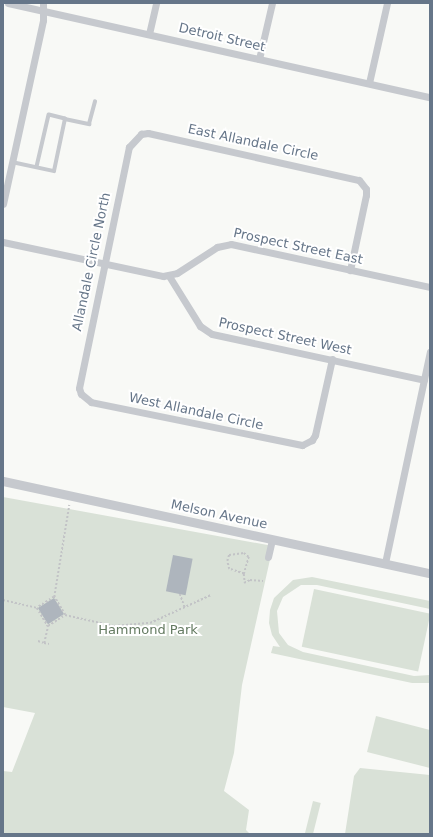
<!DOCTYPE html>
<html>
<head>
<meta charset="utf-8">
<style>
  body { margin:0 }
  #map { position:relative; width:433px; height:837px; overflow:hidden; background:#f8f9f6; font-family:"DejaVu Sans",sans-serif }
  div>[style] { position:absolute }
  .green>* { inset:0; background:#d9e1d7; transform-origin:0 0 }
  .building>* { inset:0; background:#aeb5bd; transform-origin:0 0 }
  .path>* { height:1.5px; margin-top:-0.75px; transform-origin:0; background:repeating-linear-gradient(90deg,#c2c3c6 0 2px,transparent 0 4px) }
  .service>* { height:3.5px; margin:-1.75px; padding:0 1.75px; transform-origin:1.75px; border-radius:1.75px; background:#c6c9ce }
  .minor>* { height:7px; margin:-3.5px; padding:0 3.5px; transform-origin:3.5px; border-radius:3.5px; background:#c6c9ce }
  .tertiary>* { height:9px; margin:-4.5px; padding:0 4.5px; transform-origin:4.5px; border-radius:4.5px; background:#c6c9ce }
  span { translate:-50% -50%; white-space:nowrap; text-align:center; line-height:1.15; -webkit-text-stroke:4px #fff; paint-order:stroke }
  .street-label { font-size:13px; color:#667689 }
  .park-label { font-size:13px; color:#647a61 }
  .frame { position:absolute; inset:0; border:4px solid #667689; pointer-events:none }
</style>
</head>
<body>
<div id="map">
  <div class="green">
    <div style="clip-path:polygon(3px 497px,273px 546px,242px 685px,234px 753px,224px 791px,249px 810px,246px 830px,250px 834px,3px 834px,3px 771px,12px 772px,35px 713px,3px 707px)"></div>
    <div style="clip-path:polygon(312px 577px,430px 601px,430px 609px,317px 585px,301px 585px,283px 597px,277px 611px,279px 633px,288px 645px,303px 652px,414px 676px,430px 675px,430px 683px,412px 683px,271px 653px,273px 646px,280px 647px,272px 635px,269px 623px,270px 610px,274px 598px,293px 580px)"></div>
    <div style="left:314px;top:589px;width:119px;height:59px;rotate:12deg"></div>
    <div style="clip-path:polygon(376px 716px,430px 730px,430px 768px,367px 752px)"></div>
    <div style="clip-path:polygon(360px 768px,430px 775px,430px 834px,345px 834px,354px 776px)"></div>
    <div style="left:313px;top:801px;width:8px;height:34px;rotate:14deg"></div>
  </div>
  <div class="building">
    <div style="left:173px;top:555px;width:20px;height:37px;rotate:11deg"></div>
    <div style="left:54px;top:598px;width:19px;height:19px;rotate:58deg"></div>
  </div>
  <div class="path">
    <div style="left:244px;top:574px;width:16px;rotate:-162deg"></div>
    <div style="left:229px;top:569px;width:8px;rotate:-104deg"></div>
    <div style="left:227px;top:561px;width:6px;rotate:-72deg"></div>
    <div style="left:229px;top:555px;width:15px;rotate:-8deg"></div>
    <div style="left:244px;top:553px;width:6px;rotate:39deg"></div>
    <div style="left:249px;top:557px;width:18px;rotate:106deg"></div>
    <div style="left:244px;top:574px;width:9px;rotate:84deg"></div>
    <div style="left:244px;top:583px;width:7px;rotate:-27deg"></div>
    <div style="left:250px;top:580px;width:13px;rotate:4deg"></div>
    <div style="left:180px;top:594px;width:15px;rotate:70deg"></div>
    <div style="left:54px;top:597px;width:93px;rotate:-80.7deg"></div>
    <div style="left:3px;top:600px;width:35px;rotate:13deg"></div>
    <div style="left:37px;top:608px;width:21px;rotate:59deg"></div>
    <div style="left:48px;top:626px;width:20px;rotate:-33deg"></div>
    <div style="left:65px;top:615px;width:21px;rotate:-121deg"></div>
    <div style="left:54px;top:597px;width:20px;rotate:147deg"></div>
    <div style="left:65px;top:615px;width:50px;rotate:12.7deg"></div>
    <div style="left:114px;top:626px;width:36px;rotate:-5deg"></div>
    <div style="left:150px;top:623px;width:67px;rotate:-24.7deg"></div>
    <div style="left:38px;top:641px;width:6px;rotate:18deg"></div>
    <div style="left:44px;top:643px;width:17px;rotate:-77deg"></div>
    <div style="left:44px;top:643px;width:5px;rotate:11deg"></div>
  </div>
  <div class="service">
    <div style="left:65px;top:119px;width:25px;rotate:12deg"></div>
    <div style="left:89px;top:124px;width:23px;rotate:-75deg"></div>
    <div style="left:12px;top:162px;width:43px;rotate:12.1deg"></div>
    <div style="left:54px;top:171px;width:53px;rotate:-78.1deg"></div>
    <div style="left:65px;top:119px;width:16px;rotate:-166deg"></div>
    <div style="left:49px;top:115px;width:53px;rotate:103deg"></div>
  </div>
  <div class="minor">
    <div style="left:8px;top:3px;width:432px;rotate:12.6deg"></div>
    <div style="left:149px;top:34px;width:32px;rotate:-77deg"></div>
    <div style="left:259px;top:59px;width:57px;rotate:-76.9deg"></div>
    <div style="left:369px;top:83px;width:82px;rotate:-77.3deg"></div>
    <div style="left:3px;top:204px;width:188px;rotate:-77.7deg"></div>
    <div style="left:43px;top:20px;width:17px;rotate:-90deg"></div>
    <div style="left:3px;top:242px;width:164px;rotate:12deg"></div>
    <div style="left:163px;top:276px;width:14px;rotate:-12deg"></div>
    <div style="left:177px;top:273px;width:48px;rotate:-33deg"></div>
    <div style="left:217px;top:247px;width:14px;rotate:-12deg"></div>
    <div style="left:231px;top:244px;width:204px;rotate:12.2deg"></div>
    <div style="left:169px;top:276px;width:59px;rotate:58.2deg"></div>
    <div style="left:200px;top:326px;width:14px;rotate:34deg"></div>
    <div style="left:212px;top:334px;width:217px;rotate:12.2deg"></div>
    <div style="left:332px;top:359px;width:78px;rotate:102.6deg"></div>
    <div style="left:315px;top:435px;width:6px;rotate:121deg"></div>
    <div style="left:312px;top:440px;width:11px;rotate:153deg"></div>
    <div style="left:302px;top:445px;width:215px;rotate:-168.5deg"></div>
    <div style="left:91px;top:402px;width:13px;rotate:-141deg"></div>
    <div style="left:81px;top:394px;width:6px;rotate:-108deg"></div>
    <div style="left:79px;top:388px;width:246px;rotate:-78.3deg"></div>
    <div style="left:129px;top:147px;width:18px;rotate:-47deg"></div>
    <div style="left:141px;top:134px;width:7px;rotate:-8deg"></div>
    <div style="left:148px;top:133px;width:216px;rotate:12.6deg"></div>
    <div style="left:359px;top:180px;width:11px;rotate:52deg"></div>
    <div style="left:366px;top:189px;width:6px;rotate:90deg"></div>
    <div style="left:366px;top:195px;width:77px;rotate:102deg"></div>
    <div style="left:268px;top:557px;width:18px;rotate:-77deg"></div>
    <div style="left:385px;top:563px;width:216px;rotate:-78deg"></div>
  </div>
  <div class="tertiary">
    <div style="left:3px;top:481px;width:437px;rotate:12.2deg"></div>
  </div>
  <div class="street-label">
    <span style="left:222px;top:38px;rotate:13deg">Detroit Street</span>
    <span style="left:253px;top:143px;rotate:12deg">East Allandale Circle</span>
    <span style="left:298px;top:247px;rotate:12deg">Prospect Street East</span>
    <span style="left:92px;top:262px;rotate:-78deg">Allandale Circle North</span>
    <span style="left:285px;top:337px;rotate:12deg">Prospect Street West</span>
    <span style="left:196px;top:412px;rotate:12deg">West Allandale Circle</span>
    <span style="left:219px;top:515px;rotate:12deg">Melson Avenue</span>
  </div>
  <div class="park-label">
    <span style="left:148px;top:630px">Hammond Park</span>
  </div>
  <div class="frame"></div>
</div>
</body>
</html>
